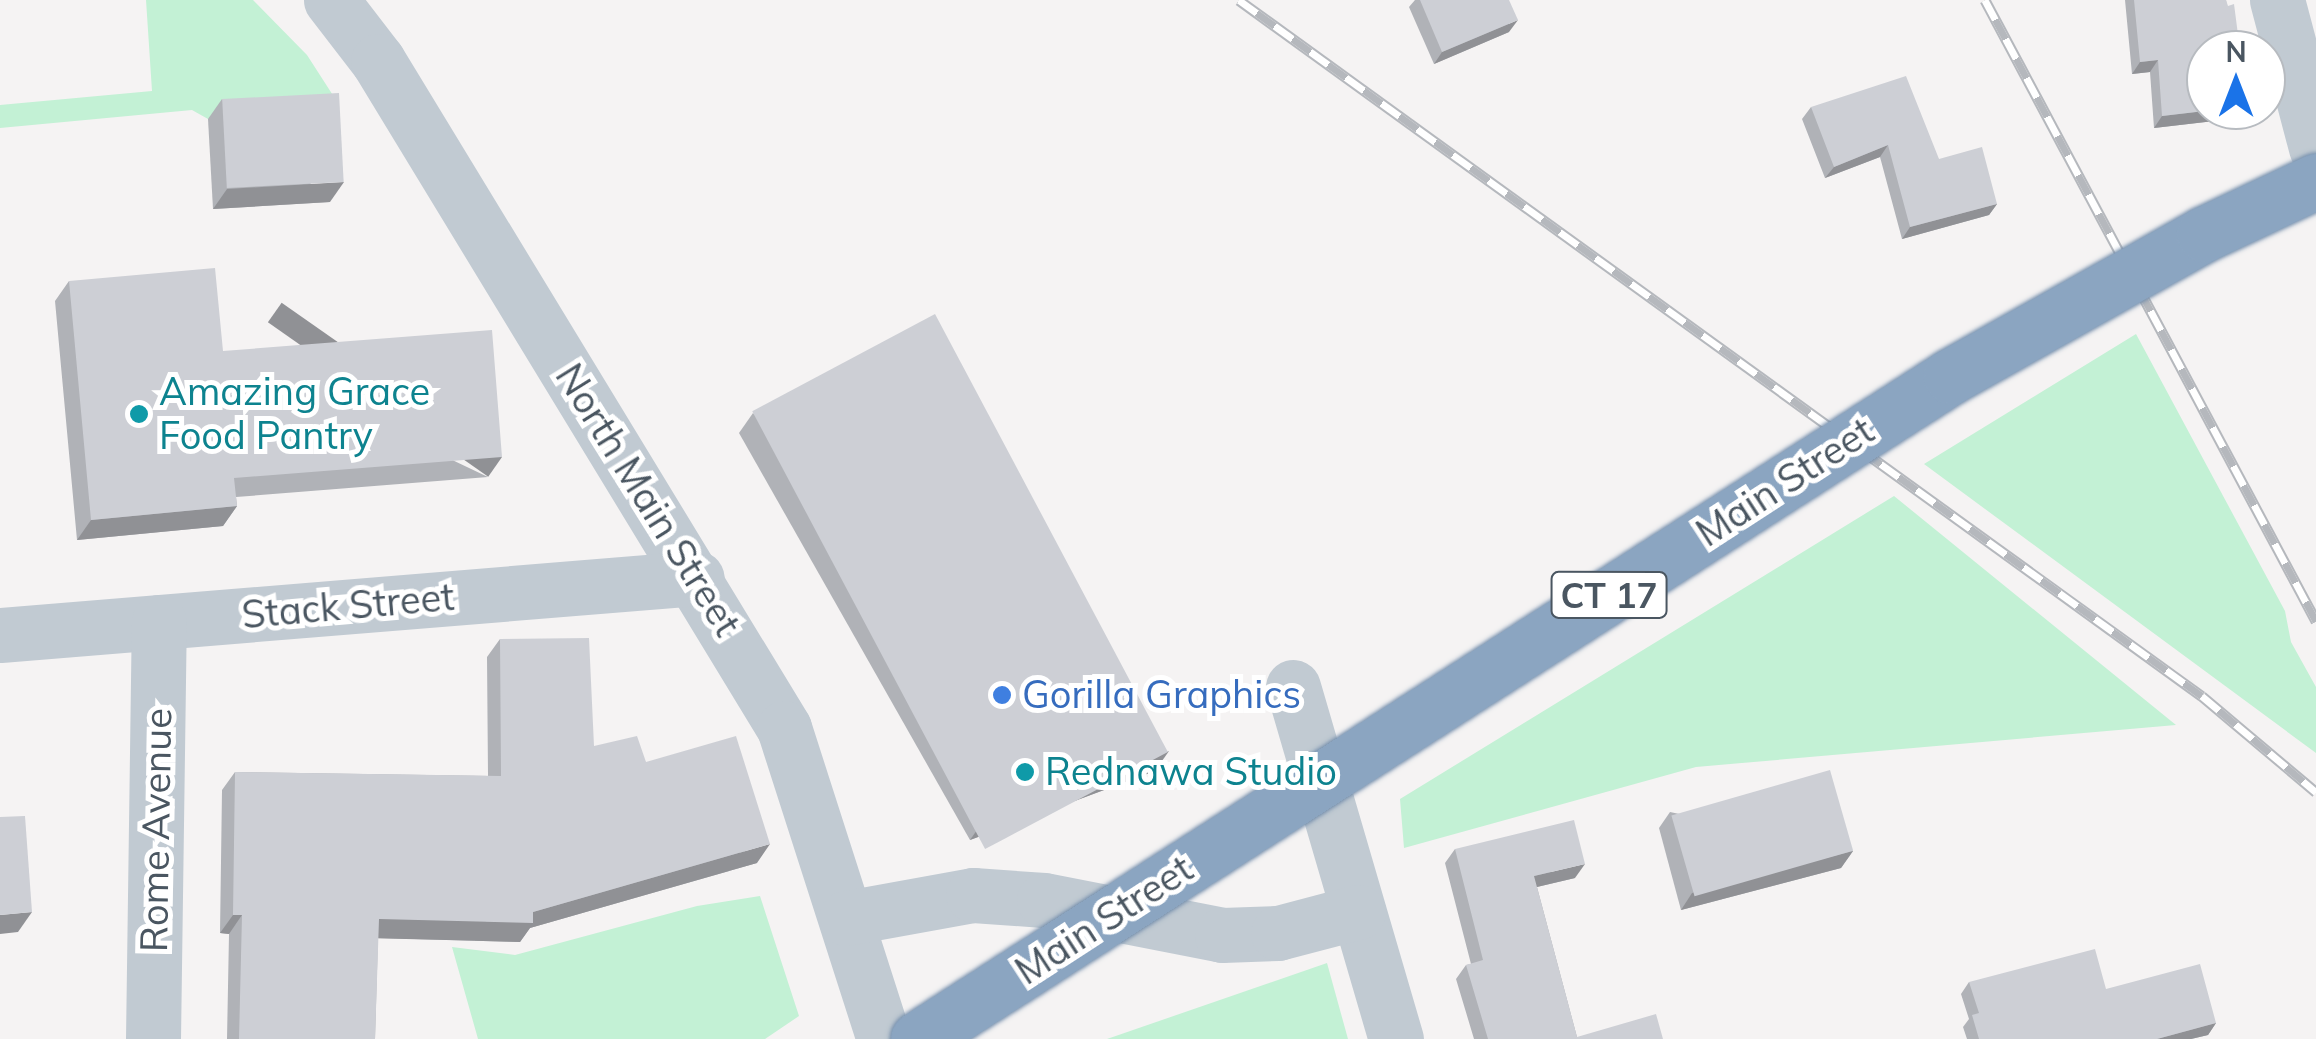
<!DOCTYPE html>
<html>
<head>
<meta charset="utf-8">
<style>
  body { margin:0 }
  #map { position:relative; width:2316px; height:1039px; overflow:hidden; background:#f5f3f3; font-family:Mulish,sans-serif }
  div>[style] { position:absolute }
  .green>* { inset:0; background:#c3f1d5 }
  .minor>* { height:55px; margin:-27.5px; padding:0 27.5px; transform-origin:27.5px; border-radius:27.5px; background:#c1cad2 }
  .rail>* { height:11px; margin-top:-5.5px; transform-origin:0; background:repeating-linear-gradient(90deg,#fff 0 22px,#b5b8bd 0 44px); box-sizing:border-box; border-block:2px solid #b5b8bd }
  .bridges { filter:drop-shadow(0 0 2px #7690ad) drop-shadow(0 0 2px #7690ad) }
  .highway-bridge>* { height:55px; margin:-27.5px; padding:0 27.5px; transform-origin:27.5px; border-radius:27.5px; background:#8ba5c1 }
  .wall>* { inset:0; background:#b0b2b7 }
  .shaded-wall>* { inset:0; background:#909195; transform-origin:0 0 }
  .building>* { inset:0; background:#cdcfd5; transform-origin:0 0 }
  .dots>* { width:28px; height:28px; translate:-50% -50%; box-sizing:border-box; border:5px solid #fff; border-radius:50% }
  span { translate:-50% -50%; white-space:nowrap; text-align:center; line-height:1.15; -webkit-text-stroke:10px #fff; paint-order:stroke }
  .shield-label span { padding:2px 8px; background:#fff; border:2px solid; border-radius:8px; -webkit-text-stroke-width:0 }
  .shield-label { font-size:35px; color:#4a5661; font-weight:700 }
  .culture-label { font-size:38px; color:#0d838f }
  .left { translate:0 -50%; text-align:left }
  .street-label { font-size:38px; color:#4a5661 }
  .shop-label { font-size:38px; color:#366cbe }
  .north { position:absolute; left:2186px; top:30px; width:100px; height:100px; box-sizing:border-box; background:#fff; border:2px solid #b7bbc0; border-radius:50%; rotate:0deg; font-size:28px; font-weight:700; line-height:40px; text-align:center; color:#4a5661 }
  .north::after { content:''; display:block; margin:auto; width:35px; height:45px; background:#1a73e8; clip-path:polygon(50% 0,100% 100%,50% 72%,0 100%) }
</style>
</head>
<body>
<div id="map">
  <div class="green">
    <div style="clip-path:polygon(146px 0,253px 0,307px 55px,336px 100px,208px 119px,192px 110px,0 128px,0 105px,152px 91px)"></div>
    <div style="clip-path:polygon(2136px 334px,2285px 611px,2291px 642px,2316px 687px,2316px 753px,1924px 464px)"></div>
    <div style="clip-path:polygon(1894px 496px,2176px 725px,1696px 767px,1404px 848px,1400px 799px)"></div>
    <div style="clip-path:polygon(760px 896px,799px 1016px,765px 1039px,478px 1039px,452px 947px,515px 955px,697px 906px)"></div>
    <div style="clip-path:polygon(1327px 963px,1348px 1039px,1107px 1039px)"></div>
  </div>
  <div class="minor">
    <div style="left:331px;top:0;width:77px;rotate:52.4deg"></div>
    <div style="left:378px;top:61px;width:781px;rotate:58.67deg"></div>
    <div style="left:784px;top:728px;width:327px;rotate:72.2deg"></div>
    <div style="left:2277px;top:0;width:153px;rotate:75.2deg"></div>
    <div style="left:0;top:635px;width:699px;rotate:-4.68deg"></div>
    <div style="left:1293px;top:687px;width:367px;rotate:73.7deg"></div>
    <div style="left:846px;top:918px;width:129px;rotate:-10.3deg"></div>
    <div style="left:973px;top:895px;width:71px;rotate:4deg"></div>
    <div style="left:1044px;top:900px;width:181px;rotate:11.1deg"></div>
    <div style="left:1222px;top:935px;width:56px;rotate:-2deg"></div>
    <div style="left:1278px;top:933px;width:83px;rotate:-14.7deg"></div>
    <div style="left:153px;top:1039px;width:417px;rotate:-89.2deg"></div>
  </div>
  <div class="rail">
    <div style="left:1239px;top:0;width:1188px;rotate:35.86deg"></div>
    <div style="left:2202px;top:696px;width:149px;rotate:40.1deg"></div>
    <div style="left:1985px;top:0;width:704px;rotate:61.94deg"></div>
  </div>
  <div class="bridges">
    <div class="highway-bridge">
      <div style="left:918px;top:1039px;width:1227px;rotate:-32.69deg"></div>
      <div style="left:1951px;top:376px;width:290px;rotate:-29.3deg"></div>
      <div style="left:2204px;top:234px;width:124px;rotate:-25.3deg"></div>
    </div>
  </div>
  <div class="wall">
    <div style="clip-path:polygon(1415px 0,1509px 0,1509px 32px,1434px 64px,1409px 7px)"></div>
    <div style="clip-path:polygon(2125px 0,2226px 0,2240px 118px,2154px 128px,2150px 72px,2132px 74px)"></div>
    <div style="clip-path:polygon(222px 99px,330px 202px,213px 209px,208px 119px)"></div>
    <div style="clip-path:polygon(1811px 107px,1939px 159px,1997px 204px,1989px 215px,1902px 239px,1880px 157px,1825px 178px,1802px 119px)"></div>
    <div style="clip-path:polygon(69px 281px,223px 351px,488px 477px,236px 497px,237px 506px,223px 526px,77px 540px,55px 301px)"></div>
    <div style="clip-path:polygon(753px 413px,1155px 771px,970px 840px,739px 433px)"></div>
    <div style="clip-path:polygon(500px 639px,594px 746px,646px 762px,757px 863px,530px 928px,520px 942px,378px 938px,375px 1039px,227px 1039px,229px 934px,220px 933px,222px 790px,235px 772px,488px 776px,487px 657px)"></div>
    <div style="clip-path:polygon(1670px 812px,1853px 851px,1841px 868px,1681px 910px,1659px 828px)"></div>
    <div style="clip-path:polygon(1455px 849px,1575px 878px,1537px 887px,1577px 1037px,1663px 1039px,1474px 1039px,1456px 979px,1466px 965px,1471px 964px,1445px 863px)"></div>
    <div style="clip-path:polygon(1969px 982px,2106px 989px,2216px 1023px,2208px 1035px,2191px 1039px,1967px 1039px,1963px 1027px,1969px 1019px,1961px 994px)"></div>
  </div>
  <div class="shaded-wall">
    <div style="clip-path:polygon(1518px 20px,1509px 32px,1434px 64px,1442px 52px)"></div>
    <div style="clip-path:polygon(2158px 60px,2150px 72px,2132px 74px,2140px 62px)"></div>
    <div style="clip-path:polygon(2213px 110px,2245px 110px,2240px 118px,2154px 128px,2162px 116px)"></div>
    <div style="clip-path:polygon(1888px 145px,1880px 157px,1825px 178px,1834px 167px)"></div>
    <div style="clip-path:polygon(344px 182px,330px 202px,213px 209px,227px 189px)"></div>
    <div style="clip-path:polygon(1997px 204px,1989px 215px,1902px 239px,1910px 227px)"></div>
    <div style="left:502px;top:457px;width:24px;height:269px;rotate:125deg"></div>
    <div style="clip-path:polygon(237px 506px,223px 526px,77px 540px,91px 520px)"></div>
    <div style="clip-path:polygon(1169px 751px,1155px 771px,970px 840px,984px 820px)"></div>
    <div style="clip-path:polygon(770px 844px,757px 863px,530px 928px,520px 942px,366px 938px,379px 919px,533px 912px)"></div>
    <div style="clip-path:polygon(1853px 851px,1841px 868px,1681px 910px,1692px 893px)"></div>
    <div style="clip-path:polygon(1585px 864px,1575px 878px,1524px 890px,1534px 876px)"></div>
    <div style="clip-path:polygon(32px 912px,18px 932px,0 934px,0 915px)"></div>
    <div style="clip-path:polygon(233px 915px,242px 915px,229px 934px,220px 933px)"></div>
    <div style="clip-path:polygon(2216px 1023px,2208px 1035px,2191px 1039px,2157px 1039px)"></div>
  </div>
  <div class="building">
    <div style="clip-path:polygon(1420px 0,1509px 0,1518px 20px,1442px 52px)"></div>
    <div style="clip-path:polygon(2134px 0,2226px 0,2228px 6px,2234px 4px,2240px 50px,2206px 50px,2206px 110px,2213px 110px,2162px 116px,2158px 60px,2140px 62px)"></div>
    <div style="clip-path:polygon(1906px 76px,1939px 159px,1982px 147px,1997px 204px,1910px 227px,1888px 145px,1834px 167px,1811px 107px)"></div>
    <div style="left:339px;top:93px;width:89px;height:117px;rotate:87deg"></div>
    <div style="clip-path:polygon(215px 268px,223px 351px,492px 330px,502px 457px,234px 478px,237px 506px,91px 520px,69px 281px)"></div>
    <div style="left:935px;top:314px;width:496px;height:207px;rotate:62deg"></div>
    <div style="clip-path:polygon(589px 638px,594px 746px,637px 736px,646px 762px,736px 736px,770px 844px,533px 912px,533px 923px,379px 919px,375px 1039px,239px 1039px,242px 915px,233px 915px,235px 772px,501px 776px,500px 639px)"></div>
    <div style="left:1830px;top:770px;width:84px;height:165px;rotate:74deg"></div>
    <div style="clip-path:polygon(25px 816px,32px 912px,0 915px,0 817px)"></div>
    <div style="clip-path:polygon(1574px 820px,1585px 864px,1534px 876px,1577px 1037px,1656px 1014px,1663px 1039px,1488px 1039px,1466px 965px,1483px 960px,1455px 849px)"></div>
    <div style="clip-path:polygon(2095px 949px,2106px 989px,2200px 964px,2216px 1023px,2157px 1039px,1979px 1039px,1972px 1015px,1979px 1013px,1969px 982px)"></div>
  </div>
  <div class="dots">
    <div style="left:139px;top:414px;background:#0f9aa8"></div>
    <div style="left:1002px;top:695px;background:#3f7fe0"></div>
    <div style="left:1025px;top:772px;background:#0f9aa8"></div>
  </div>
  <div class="shield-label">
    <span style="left:1609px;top:595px">CT 17</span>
  </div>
  <div class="culture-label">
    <span class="left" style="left:159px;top:414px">Amazing Grace<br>Food Pantry</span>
    <span class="left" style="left:1045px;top:772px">Rednawa Studio</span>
  </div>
  <div class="street-label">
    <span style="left:1785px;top:482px;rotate:-33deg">Main Street</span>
    <span style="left:648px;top:500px;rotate:58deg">North Main Street</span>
    <span style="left:348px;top:606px;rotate:-5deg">Stack Street</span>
    <span style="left:156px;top:830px;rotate:-89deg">Rome Avenue</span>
    <span style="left:1104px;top:920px;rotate:-33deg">Main Street</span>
  </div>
  <div class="shop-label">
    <span class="left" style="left:1022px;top:695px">Gorilla Graphics</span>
  </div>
  <div class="north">N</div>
</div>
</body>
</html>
